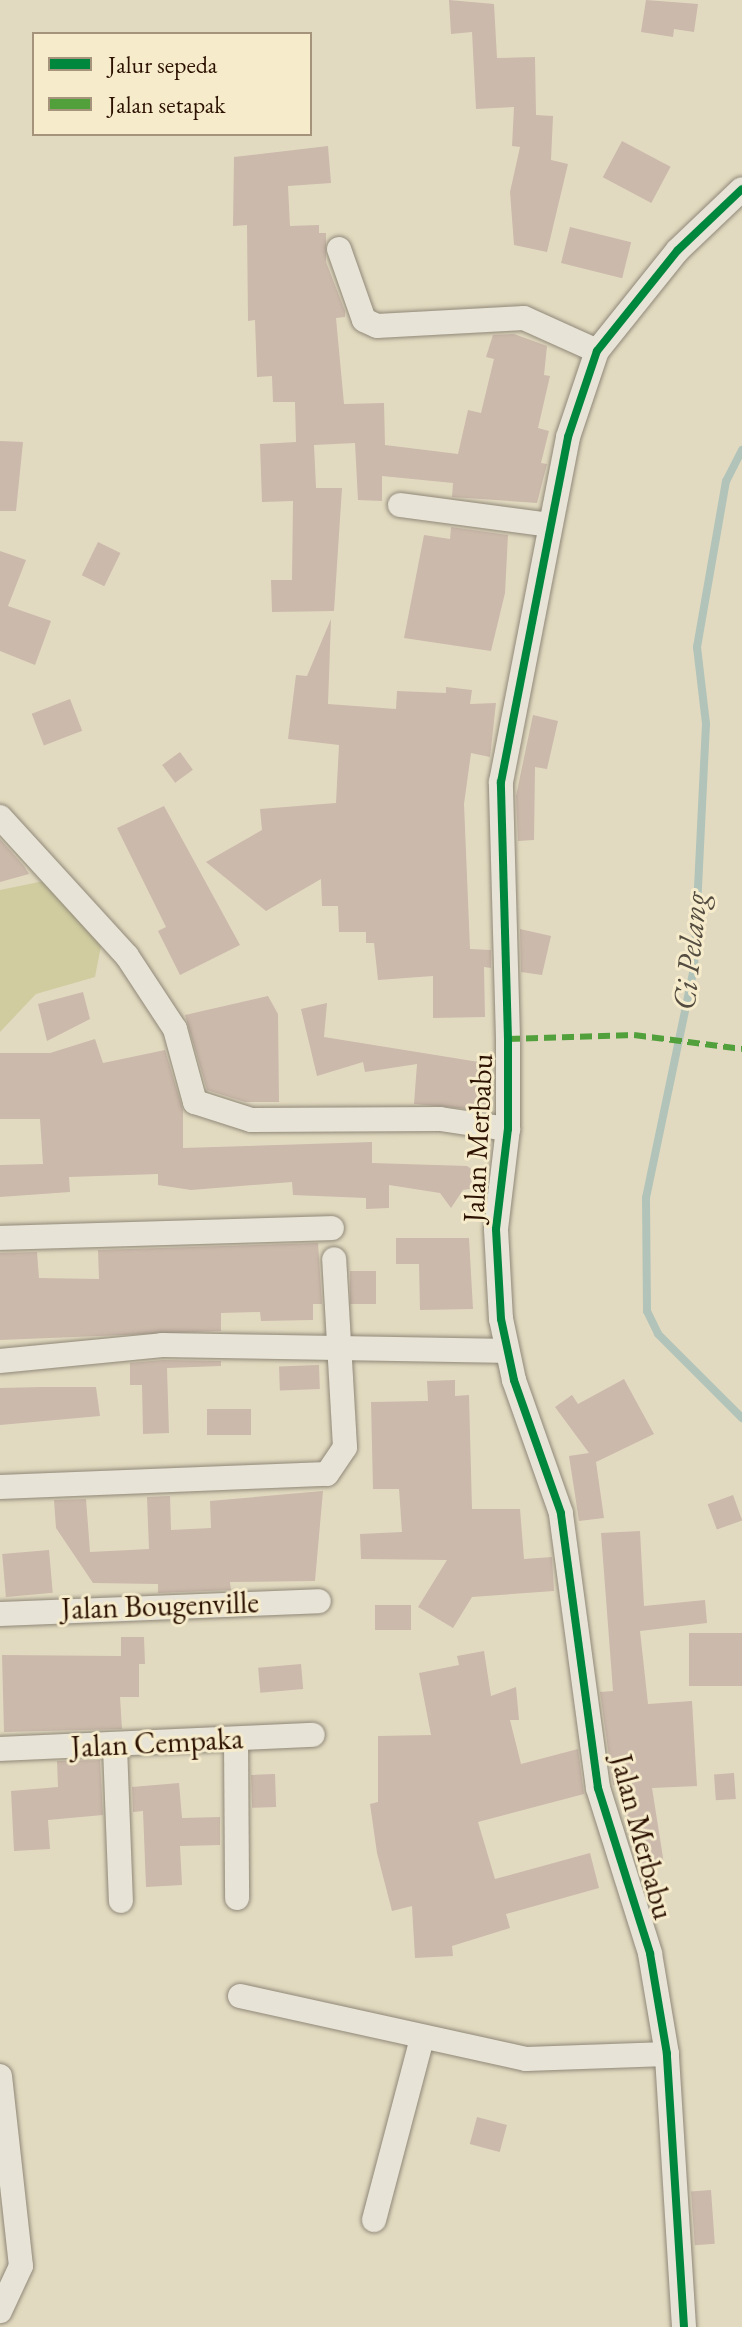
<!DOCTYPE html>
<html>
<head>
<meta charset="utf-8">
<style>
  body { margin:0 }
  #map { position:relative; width:742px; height:2327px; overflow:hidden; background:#e2dac0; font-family:"EB Garamond",serif }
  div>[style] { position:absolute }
  .green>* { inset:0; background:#d0cca0 }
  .stream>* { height:8px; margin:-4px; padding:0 4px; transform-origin:4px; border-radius:4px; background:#b2c4b9 }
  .building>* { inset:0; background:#cbb9ab; transform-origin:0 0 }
  .roads { filter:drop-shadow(0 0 2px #908878) drop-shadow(0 0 2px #908878) }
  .minor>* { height:24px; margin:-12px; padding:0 12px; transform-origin:12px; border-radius:12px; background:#e7e3d6 }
  .quiet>* { height:6px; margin-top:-3px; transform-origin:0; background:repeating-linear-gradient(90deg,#51a03c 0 12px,transparent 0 18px) }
  .cycleway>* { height:8px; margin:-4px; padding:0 4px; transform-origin:4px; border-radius:4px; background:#00873e }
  span { translate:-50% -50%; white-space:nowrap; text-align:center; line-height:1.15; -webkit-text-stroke:6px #f6eccc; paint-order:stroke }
  .street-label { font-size:30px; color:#2c1101 }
  .water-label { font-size:32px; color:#544c40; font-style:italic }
  .legend { position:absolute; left:32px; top:32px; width:280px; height:104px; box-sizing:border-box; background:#f6eccc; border:2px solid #a5947b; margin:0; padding:10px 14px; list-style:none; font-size:24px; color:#2c1101 }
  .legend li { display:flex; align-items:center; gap:16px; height:40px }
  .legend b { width:40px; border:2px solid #a5947b }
</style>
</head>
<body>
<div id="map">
  <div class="green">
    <div style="clip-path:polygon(44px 881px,101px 946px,95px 977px,36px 994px,0 1032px,0 890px)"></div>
  </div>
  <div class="stream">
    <div style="left:742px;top:450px;width:35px;rotate:117deg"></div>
    <div style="left:726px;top:481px;width:169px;rotate:99.9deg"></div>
    <div style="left:697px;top:647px;width:78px;rotate:83.3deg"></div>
    <div style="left:706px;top:724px;width:244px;rotate:92.8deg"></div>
    <div style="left:694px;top:968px;width:235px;rotate:101.8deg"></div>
    <div style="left:646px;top:1198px;width:113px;rotate:89.5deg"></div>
    <div style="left:647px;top:1311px;width:25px;rotate:64deg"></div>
    <div style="left:658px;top:1334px;width:119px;rotate:45deg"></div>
  </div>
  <div class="building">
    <div style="clip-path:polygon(449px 0,494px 4px,497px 58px,535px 57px,536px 115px,553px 116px,551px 160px,568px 164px,547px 252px,514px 245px,510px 192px,520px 147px,512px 146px,514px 107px,476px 109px,472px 32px,451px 34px)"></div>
    <div style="clip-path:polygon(646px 0,698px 4px,694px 32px,674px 29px,673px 37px,641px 32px)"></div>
    <div style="left:622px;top:141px;width:55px;height:41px;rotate:28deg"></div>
    <div style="clip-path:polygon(328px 146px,331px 183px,288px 186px,290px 226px,319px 225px,319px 233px,326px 233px,326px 262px,345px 311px,345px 317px,336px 318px,344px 404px,384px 403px,385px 445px,458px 454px,468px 410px,481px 413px,494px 359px,486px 357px,493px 335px,514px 334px,547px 346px,544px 375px,550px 376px,538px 428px,549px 431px,541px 463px,547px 464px,537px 503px,452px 497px,453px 483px,382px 476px,382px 501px,358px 500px,355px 443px,314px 445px,316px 488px,342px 488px,334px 611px,272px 612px,271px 580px,292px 580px,293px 501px,262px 502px,260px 444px,296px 442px,295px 402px,273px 402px,272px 376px,257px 377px,255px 320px,248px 321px,247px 225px,233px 226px,234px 157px)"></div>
    <div style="left:570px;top:227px;width:63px;height:37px;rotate:14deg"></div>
    <div style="clip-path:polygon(0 441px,23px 442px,16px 511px,0 511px)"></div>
    <div style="clip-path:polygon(451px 527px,508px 535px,505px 593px,491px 651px,404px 638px,424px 535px,450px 539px)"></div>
    <div style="left:98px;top:542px;width:25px;height:37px;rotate:26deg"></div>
    <div style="clip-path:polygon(0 551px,26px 560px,8px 606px,51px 621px,35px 665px,0 651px)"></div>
    <div style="clip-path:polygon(331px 619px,328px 704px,396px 709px,397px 691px,446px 693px,446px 687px,472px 690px,470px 704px,496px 703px,490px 757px,471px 753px,464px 804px,470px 949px,491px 950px,491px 968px,484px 967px,485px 1017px,433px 1018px,433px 976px,378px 980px,374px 943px,366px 943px,366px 932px,339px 932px,338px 906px,322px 906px,321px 879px,266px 911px,206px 862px,262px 830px,260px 809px,336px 803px,339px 745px,288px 739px,296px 675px,307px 676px)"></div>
    <div style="left:70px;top:699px;width:34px;height:41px;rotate:69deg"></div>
    <div style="clip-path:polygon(533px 715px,558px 721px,547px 769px,535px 767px,534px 840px,518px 841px,516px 796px)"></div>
    <div style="left:180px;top:752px;width:22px;height:22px;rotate:54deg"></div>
    <div style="clip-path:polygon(164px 806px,240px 945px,180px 975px,158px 931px,166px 927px,117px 828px)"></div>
    <div style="clip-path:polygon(0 839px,24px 866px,29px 874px,0 882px)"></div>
    <div style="clip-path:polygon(520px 929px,551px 936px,542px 975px,521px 972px)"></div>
    <div style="clip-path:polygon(83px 992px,90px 1019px,47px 1041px,38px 1004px)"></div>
    <div style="clip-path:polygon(268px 996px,278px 1014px,279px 1102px,245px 1102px,207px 1090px,185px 1015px)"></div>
    <div style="clip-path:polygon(327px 1003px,324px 1037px,485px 1063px,481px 1084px,492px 1085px,489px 1111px,414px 1104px,417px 1064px,365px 1072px,363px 1062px,317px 1076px,301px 1009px)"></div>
    <div style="clip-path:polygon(95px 1039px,103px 1063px,165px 1050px,183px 1110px,183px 1148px,372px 1142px,372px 1163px,467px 1166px,477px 1173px,476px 1188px,463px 1190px,451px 1208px,440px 1193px,389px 1185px,389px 1208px,366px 1209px,366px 1198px,293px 1195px,292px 1182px,191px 1190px,158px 1185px,158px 1174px,69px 1177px,70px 1192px,0 1197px,0 1165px,43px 1164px,40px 1119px,0 1119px,0 1053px,50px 1053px)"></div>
    <div style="clip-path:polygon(396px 1238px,469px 1238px,473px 1309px,420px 1310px,419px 1264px,396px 1264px)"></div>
    <div style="clip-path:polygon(318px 1243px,322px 1304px,313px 1304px,313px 1320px,261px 1321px,260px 1312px,221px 1313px,221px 1331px,0 1340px,0 1253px,37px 1252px,39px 1278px,99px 1279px,98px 1250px)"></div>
    <div style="left:350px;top:1271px;width:26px;height:33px"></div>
    <div style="clip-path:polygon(163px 1360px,221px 1361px,221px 1366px,167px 1368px,169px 1433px,143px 1434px,142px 1385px,130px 1385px,130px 1363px)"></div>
    <div style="left:319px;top:1365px;width:24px;height:40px;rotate:88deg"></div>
    <div style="clip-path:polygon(624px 1379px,654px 1434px,596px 1462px,604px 1518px,579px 1521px,569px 1456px,589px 1453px,555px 1407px,572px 1395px,578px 1404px)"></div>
    <div style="clip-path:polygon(455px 1380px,455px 1396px,469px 1395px,472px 1509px,520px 1509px,524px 1559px,552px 1557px,554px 1591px,472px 1597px,453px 1628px,418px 1607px,447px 1560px,361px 1559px,360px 1534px,402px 1532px,399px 1489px,373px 1489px,371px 1402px,428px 1401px,427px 1381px)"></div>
    <div style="clip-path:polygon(42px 1387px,96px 1387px,100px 1416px,0 1425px,0 1388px)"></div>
    <div style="left:207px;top:1409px;width:44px;height:26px"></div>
    <div style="clip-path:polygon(323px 1491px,315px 1581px,230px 1582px,231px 1590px,158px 1593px,158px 1584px,93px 1583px,56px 1528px,54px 1500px,86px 1499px,90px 1552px,149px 1549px,147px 1497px,170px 1496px,171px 1530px,211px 1528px,210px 1501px)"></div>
    <div style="left:733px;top:1495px;width:27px;height:27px;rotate:70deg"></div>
    <div style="clip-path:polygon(640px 1531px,644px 1606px,705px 1600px,707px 1623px,640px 1631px,648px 1704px,692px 1701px,697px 1786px,652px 1788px,664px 1864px,638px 1865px,621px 1784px,613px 1785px,600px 1692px,613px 1691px,601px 1533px)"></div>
    <div style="left:49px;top:1550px;width:43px;height:47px;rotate:85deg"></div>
    <div style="left:375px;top:1605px;width:36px;height:25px"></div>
    <div style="left:742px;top:1633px;width:53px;height:53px;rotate:90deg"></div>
    <div style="clip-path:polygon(121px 1637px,144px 1637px,145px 1664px,139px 1664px,139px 1697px,120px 1697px,122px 1729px,4px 1732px,2px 1655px,121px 1656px)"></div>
    <div style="clip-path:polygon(484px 1651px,491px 1696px,516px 1687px,519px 1720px,510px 1720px,521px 1764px,578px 1749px,584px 1794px,478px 1822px,495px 1879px,590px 1853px,599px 1888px,506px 1914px,510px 1928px,452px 1946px,453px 1956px,415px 1958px,412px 1906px,392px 1911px,377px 1853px,370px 1804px,378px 1802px,378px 1736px,431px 1735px,419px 1673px,459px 1665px,457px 1656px)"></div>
    <div style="left:301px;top:1664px;width:25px;height:43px;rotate:85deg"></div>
    <div style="clip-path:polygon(100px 1760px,103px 1815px,48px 1820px,50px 1849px,14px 1851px,11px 1791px,58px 1787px,57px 1761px)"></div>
    <div style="left:734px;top:1773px;width:26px;height:20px;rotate:86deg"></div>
    <div style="left:275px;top:1774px;width:33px;height:24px;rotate:88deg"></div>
    <div style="clip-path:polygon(179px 1783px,182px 1818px,220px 1817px,220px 1845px,180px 1846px,182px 1885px,146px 1887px,143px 1811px,133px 1812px,132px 1787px)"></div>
    <div style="left:477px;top:2117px;width:31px;height:28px;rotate:15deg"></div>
    <div style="left:711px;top:2190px;width:54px;height:20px;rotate:86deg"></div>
  </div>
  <div class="roads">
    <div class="minor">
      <div style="left:339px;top:249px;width:75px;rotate:70.6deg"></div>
      <div style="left:364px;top:320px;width:14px;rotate:25deg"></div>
      <div style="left:377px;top:326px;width:147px;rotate:-3.1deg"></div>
      <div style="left:524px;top:318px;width:80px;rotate:24.3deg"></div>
      <div style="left:400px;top:505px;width:150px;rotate:7.6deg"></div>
      <div style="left:0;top:817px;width:188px;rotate:47.6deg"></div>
      <div style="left:127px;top:956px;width:87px;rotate:56.7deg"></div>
      <div style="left:175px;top:1029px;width:76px;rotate:74.7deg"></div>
      <div style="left:195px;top:1102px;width:59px;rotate:17.8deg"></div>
      <div style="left:251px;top:1120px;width:189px;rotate:-0.3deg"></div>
      <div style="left:440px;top:1119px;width:69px;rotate:8.4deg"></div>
      <div style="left:0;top:1238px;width:332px;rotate:-1.7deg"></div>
      <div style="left:0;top:1361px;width:163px;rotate:-5.6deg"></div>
      <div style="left:162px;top:1345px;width:343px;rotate:1deg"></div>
      <div style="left:0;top:1487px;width:327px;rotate:-2.3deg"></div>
      <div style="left:327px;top:1474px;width:32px;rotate:-56deg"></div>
      <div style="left:345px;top:1447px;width:188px;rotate:-93.3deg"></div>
      <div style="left:0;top:1614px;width:319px;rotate:-2.3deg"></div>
      <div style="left:236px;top:1739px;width:159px;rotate:89.6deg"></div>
      <div style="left:115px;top:1747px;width:154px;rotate:87.8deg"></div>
      <div style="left:0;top:1749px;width:313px;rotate:-2.6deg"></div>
      <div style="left:240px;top:1996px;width:293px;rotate:12.4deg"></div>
      <div style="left:526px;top:2059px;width:141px;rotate:-2deg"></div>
      <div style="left:0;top:2076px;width:191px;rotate:83.7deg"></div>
      <div style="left:21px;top:2266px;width:50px;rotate:115deg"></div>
      <div style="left:374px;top:2220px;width:188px;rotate:-75.2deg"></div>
      <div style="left:684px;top:2327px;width:274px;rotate:-93.6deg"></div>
      <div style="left:667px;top:2054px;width:102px;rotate:-99.6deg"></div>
      <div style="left:650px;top:1953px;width:173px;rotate:-107.5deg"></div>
      <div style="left:598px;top:1788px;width:277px;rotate:-97.7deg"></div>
      <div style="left:561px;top:1513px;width:141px;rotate:-109.5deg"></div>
      <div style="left:514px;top:1380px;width:62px;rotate:-102deg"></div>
      <div style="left:501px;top:1319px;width:90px;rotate:-93.2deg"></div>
      <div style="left:496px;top:1229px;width:101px;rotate:-83.2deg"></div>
      <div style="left:508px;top:1129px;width:90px;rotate:-90deg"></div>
      <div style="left:508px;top:1039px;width:257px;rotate:-91.6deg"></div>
      <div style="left:501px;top:782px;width:351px;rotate:-79deg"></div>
      <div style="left:568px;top:437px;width:91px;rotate:-71.4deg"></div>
      <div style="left:597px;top:351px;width:129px;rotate:-51.3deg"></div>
      <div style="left:678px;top:250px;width:88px;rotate:-43.6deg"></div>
    </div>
  </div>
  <div class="quiet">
    <div style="left:508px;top:1039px;width:126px;rotate:-1.8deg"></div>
    <div style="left:634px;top:1035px;width:109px;rotate:7.4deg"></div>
  </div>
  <div class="cycleway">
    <div style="left:684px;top:2327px;width:274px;rotate:-93.6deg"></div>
    <div style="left:667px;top:2054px;width:102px;rotate:-99.6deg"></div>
    <div style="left:650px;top:1953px;width:173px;rotate:-107.5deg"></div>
    <div style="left:598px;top:1788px;width:277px;rotate:-97.7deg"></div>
    <div style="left:561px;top:1513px;width:141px;rotate:-109.5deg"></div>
    <div style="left:514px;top:1380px;width:62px;rotate:-102deg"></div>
    <div style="left:501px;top:1319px;width:90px;rotate:-93.2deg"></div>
    <div style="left:496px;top:1229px;width:101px;rotate:-83.2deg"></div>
    <div style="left:508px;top:1129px;width:90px;rotate:-90deg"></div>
    <div style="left:508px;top:1039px;width:257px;rotate:-91.6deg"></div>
    <div style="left:501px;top:782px;width:351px;rotate:-79deg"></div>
    <div style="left:568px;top:437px;width:91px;rotate:-71.4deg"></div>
    <div style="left:597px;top:351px;width:129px;rotate:-51.3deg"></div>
    <div style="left:678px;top:250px;width:88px;rotate:-43.6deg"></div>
  </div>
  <div class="street-label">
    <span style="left:478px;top:1138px;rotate:-87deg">Jalan Merbabu</span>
    <span style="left:160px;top:1606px;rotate:-2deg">Jalan Bougenville</span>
    <span style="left:157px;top:1743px;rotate:-3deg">Jalan Cempaka</span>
    <span style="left:642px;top:1837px;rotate:75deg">Jalan Merbabu</span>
  </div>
  <div class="water-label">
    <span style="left:690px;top:951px;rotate:-84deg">Ci Pelang</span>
  </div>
  <ul class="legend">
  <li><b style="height:10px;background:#00873e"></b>Jalur sepeda</li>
  <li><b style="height:10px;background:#51a03c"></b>Jalan setapak</li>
  </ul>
</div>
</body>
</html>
